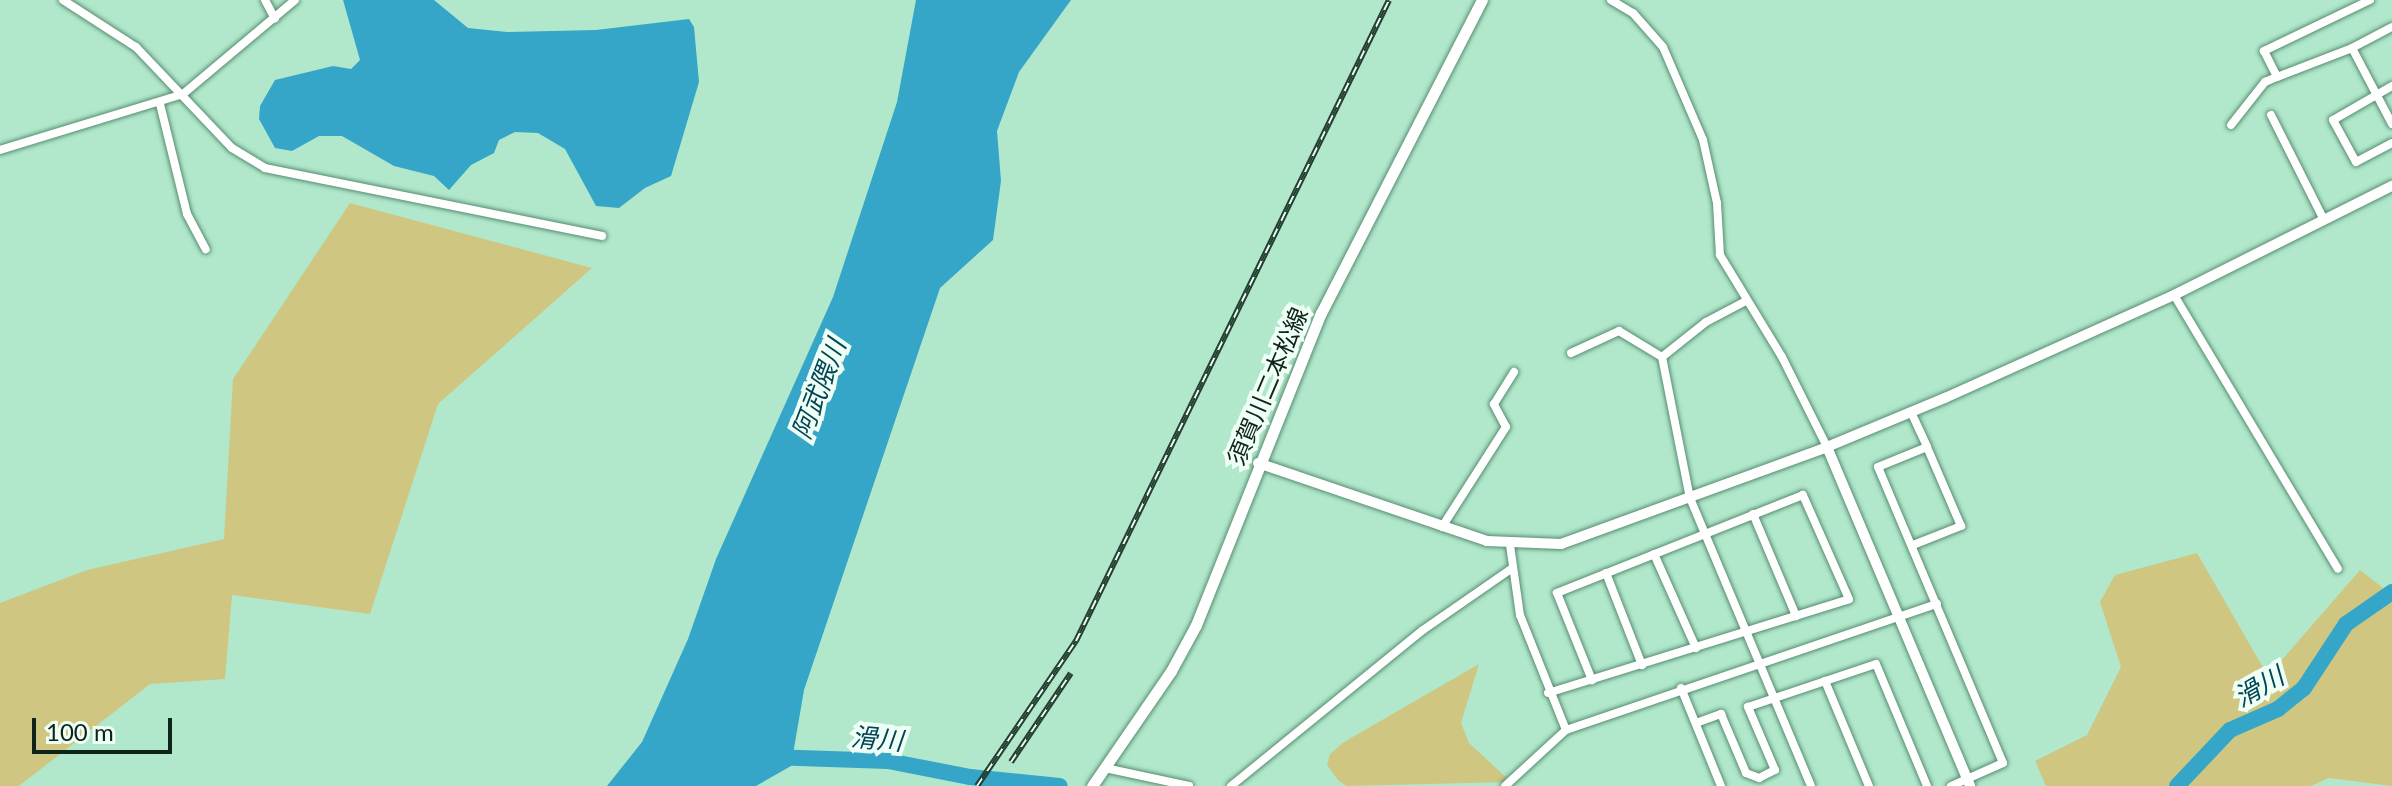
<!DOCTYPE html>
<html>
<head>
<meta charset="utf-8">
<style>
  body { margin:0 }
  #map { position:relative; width:2392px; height:786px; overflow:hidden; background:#b1e8cb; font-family:Lato,"Noto Sans JP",sans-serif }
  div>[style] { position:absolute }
  .green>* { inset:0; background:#cfc682 }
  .water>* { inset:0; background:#35a6c7 }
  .river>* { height:16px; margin:-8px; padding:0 8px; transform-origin:8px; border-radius:8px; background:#35a6c7 }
  .roads { filter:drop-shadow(0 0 2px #578c71) drop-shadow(0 0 2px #578c71) }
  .minor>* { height:8px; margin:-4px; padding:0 4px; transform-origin:4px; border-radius:4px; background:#fff }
  .tertiary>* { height:10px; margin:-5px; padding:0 5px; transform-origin:5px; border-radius:5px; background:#fff }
  .secondary>* { height:11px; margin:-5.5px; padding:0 5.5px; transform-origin:5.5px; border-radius:5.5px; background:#fff }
  .rail>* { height:6px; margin-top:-3px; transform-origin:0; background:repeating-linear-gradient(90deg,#effff6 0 9px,#243f32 0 18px); box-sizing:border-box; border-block:2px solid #243f32 }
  span { translate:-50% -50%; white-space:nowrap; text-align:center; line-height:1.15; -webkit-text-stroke:8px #effff6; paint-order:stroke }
  .street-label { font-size:24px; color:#0e241a }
  .water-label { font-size:26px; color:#014657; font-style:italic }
  .scale { position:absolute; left:32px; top:718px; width:140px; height:36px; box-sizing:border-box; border:4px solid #0e241a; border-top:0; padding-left:10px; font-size:24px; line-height:28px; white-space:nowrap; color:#0e241a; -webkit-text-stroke:6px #effff6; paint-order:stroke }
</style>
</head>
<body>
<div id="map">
  <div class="green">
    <div style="clip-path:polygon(350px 203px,592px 268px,438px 404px,370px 614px,232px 595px,225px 679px,150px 684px,19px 786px,0 786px,0 603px,87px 570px,224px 539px,233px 379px)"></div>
    <div style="clip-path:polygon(2197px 553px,2268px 676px,2360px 570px,2392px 595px,2392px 786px,2329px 778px,2311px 786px,2046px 786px,2035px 761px,2087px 735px,2121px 667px,2100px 602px,2115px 575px)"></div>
    <div style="clip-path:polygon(1479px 664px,1461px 723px,1469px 743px,1511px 782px,1346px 786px,1338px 780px,1327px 765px,1330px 754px,1344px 742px)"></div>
  </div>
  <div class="water">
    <div style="clip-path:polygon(343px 0,434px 0,468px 28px,507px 32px,596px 30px,689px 19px,694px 27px,699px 82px,671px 176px,645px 188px,619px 208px,596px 206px,565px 149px,538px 133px,515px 132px,499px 140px,494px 153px,471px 165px,449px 190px,434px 176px,394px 166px,342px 136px,319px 136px,292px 151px,275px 148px,259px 119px,260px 106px,275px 80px,333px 66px,351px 69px,360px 60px)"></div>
    <div style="clip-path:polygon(916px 0,1071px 0,1019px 72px,997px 131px,1001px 181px,993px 240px,940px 288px,804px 690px,791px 766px,756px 786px,607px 786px,642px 742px,688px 639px,716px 559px,833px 297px,897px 102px)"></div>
  </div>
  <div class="river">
    <div style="left:770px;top:757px;width:118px;rotate:1.9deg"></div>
    <div style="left:888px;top:761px;width:84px;rotate:11deg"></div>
    <div style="left:970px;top:777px;width:90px;rotate:5.7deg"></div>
    <div style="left:2177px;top:786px;width:77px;rotate:-46.6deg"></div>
    <div style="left:2230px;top:730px;width:52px;rotate:-23.6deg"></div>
    <div style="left:2278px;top:709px;width:33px;rotate:-39deg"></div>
    <div style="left:2304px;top:688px;width:77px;rotate:-56.7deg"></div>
    <div style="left:2346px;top:624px;width:56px;rotate:-34.8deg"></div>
  </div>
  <div class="roads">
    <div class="minor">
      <div style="left:63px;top:0;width:87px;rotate:32.8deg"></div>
      <div style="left:136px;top:47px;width:139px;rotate:46.5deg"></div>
      <div style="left:232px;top:148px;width:39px;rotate:31deg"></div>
      <div style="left:265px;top:168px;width:344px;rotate:11.4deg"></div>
      <div style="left:265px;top:0;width:21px;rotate:62deg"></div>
      <div style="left:1611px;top:0;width:26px;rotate:31deg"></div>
      <div style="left:1633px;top:13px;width:45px;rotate:48.6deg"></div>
      <div style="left:1663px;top:47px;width:101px;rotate:66.7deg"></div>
      <div style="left:1703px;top:140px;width:65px;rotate:77.5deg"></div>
      <div style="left:1717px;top:203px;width:52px;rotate:86.7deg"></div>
      <div style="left:1720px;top:255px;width:119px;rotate:58.7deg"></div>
      <div style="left:1782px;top:357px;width:101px;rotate:63.4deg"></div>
      <div style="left:2370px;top:0;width:118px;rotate:154.3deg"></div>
      <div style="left:2264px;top:51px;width:29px;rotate:63deg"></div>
      <div style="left:2277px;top:77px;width:80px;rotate:-21.1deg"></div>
      <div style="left:2352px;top:48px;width:86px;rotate:62.2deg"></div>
      <div style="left:2352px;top:48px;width:45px;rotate:-27.7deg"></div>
      <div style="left:2392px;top:86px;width:68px;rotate:150deg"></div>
      <div style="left:2333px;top:120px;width:48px;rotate:61.3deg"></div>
      <div style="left:2356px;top:162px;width:41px;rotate:-27.8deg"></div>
      <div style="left:160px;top:104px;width:113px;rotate:76.2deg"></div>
      <div style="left:187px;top:214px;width:40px;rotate:62deg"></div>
      <div style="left:2271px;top:115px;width:118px;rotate:63.2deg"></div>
      <div style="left:2231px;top:125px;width:55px;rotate:-51.7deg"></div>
      <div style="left:2265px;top:82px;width:13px;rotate:-23deg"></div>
      <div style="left:0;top:150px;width:191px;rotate:-17deg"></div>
      <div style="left:183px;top:94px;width:146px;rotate:-40deg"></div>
      <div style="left:2174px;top:295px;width:319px;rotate:59.1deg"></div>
      <div style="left:1571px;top:353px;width:53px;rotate:-24.6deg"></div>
      <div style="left:1619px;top:331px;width:50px;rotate:31.2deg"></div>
      <div style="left:1662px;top:357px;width:56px;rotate:-38.5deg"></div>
      <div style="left:1706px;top:322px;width:45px;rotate:-27.7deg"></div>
      <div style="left:1662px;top:357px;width:144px;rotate:78.8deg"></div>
      <div style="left:1690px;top:498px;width:312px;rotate:67.2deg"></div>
      <div style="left:1911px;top:412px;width:38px;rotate:65deg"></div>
      <div style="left:1753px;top:514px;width:111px;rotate:67.1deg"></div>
      <div style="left:1442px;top:527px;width:119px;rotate:-57.4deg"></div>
      <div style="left:1506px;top:427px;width:26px;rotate:-118deg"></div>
      <div style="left:1494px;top:404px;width:38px;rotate:-58deg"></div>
      <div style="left:1510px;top:545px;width:71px;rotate:81.9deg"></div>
      <div style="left:1520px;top:615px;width:124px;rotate:68.2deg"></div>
      <div style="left:1566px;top:730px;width:392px;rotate:-18.8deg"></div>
      <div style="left:1913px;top:545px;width:52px;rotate:-21.6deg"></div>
      <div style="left:1961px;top:526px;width:86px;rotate:-113.3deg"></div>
      <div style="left:1927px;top:447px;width:53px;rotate:157.8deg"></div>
      <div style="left:1878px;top:467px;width:321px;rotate:67.1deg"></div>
      <div style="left:2003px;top:763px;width:57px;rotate:156.1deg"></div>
      <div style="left:1654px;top:554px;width:103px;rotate:65.9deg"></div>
      <div style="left:1606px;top:573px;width:99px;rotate:68.6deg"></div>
      <div style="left:1825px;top:681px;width:114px;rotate:67.3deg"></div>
      <div style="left:1681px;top:688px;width:106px;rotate:67.8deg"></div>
      <div style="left:1548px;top:693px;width:315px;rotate:-17.3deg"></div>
      <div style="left:1849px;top:599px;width:114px;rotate:-113.9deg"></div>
      <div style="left:1803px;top:495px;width:265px;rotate:158.3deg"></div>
      <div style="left:1557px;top:593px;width:94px;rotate:68.1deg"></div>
      <div style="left:1696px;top:723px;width:27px;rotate:-20deg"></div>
      <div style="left:1721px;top:714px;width:64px;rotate:67deg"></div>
      <div style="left:1746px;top:773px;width:14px;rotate:21deg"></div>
      <div style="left:1759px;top:778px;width:18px;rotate:-27deg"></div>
      <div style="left:1775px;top:770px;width:69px;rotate:-113.2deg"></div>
      <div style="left:1748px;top:707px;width:135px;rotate:-18.6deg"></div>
      <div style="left:1876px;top:664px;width:132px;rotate:67.3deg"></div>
      <div style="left:1105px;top:768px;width:86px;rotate:12.1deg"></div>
      <div style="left:1231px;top:786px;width:247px;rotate:-39.1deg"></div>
      <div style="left:1423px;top:630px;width:107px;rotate:-34.7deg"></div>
      <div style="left:1505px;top:786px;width:83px;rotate:-42.6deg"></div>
    </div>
    <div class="tertiary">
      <div style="left:1827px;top:447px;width:368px;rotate:67.1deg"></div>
      <div style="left:1258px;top:463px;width:242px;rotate:18.8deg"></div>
      <div style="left:1487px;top:541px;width:74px;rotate:2.3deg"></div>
      <div style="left:1561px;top:544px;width:283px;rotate:-20deg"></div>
      <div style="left:1827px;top:447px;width:128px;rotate:-22.6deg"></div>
      <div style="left:1945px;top:398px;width:251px;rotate:-24.2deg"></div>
      <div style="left:2174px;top:295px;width:244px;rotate:-26.6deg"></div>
    </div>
    <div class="secondary">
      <div style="left:1092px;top:786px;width:140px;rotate:-55.5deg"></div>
      <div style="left:1171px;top:671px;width:52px;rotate:-61.5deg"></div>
      <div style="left:1196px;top:625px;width:336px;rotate:-68.2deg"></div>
      <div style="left:1321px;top:313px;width:352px;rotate:-62.8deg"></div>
    </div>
  </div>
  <div class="rail">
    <div style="left:1011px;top:762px;width:107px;rotate:-56deg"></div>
    <div style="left:977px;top:786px;width:176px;rotate:-55.7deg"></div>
    <div style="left:1076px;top:641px;width:713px;rotate:-63.97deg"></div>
  </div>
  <div class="street-label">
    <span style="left:1267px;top:386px;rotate:-67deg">須賀川二本松線</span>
  </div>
  <div class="water-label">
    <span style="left:819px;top:389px;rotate:-69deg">阿武隈川</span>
    <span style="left:2259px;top:687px;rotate:-30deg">滑川</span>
    <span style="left:877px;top:739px;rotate:5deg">滑川</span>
  </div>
  <div class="scale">100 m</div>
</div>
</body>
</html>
